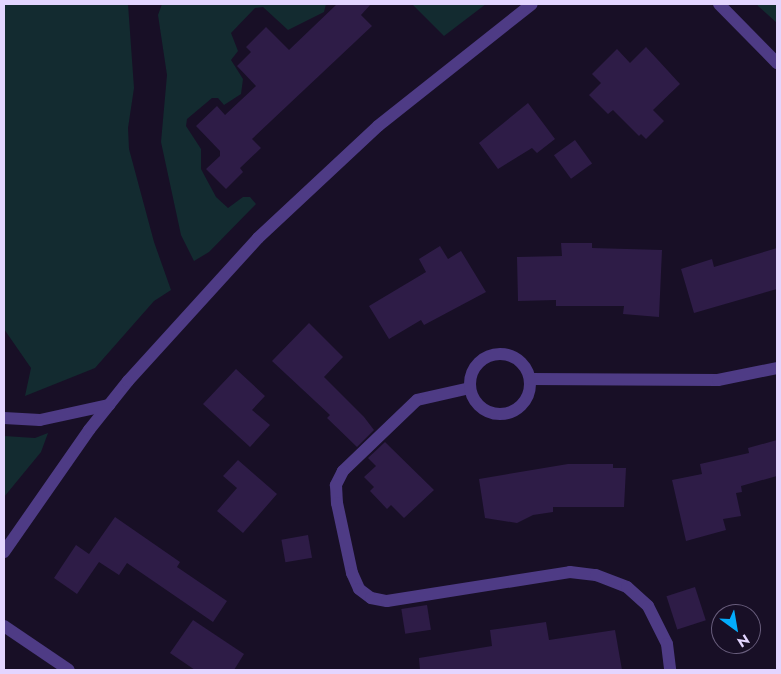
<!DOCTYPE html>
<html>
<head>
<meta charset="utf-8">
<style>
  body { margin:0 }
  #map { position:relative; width:781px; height:674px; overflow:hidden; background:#180f26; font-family:Jost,sans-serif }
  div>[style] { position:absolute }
  .green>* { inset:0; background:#132b30 }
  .building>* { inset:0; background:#2e1c47; transform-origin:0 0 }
  .service>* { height:12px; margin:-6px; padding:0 6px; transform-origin:6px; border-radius:6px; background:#4e3b85 }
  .minor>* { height:12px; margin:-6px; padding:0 6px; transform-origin:6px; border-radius:6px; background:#4e3b85 }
  .minor>.ring { margin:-6px; padding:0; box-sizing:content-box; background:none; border:12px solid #4e3b85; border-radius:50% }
  span { translate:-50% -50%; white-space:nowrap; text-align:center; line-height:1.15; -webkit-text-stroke:4px #180f26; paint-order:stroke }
  .frame { position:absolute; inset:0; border:5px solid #e3d5ff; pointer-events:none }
  .north { position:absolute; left:711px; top:604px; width:50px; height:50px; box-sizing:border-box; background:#180f26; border:1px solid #695e7d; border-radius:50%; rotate:148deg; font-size:14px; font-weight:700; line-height:20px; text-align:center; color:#e3d5ff }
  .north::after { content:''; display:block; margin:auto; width:18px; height:22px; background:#03acfc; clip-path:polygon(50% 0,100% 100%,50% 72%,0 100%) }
</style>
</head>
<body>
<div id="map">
  <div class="green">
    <div style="clip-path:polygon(4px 4px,128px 4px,134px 88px,128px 128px,129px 149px,154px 242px,171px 290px,154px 301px,95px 368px,25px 396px,31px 368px,4px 329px)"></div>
    <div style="clip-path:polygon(162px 4px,326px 4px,324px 12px,288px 30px,263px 7px,255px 8px,231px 33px,238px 51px,231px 60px,243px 79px,241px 94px,224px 105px,218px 98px,212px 98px,187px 119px,186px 126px,201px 149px,201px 169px,216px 197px,228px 208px,243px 197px,250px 197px,256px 204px,209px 252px,194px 261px,181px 235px,161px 142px,167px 75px,158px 15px)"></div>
    <div style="clip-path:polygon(412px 4px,486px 4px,444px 36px)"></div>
    <div style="clip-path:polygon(757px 4px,777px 4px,777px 23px,758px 6px)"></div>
    <div style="clip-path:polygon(48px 433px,41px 452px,4px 497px,4px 436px,35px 438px)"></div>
  </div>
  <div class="building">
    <div style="clip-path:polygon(337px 4px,371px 4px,361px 15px,372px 26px,252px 139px,261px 148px,240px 168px,243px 172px,226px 189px,206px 169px,220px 156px,220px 151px,196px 126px,217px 106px,225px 115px,256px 86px,237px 66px,251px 52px,246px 47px,266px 27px,289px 50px)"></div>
    <div style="clip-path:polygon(646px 47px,680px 84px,653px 110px,664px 121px,646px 139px,641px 134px,639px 136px,613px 110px,608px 114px,589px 95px,601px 83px,592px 74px,617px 49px,630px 63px)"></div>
    <div style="clip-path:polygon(528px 103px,555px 139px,537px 153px,532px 148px,498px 169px,479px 143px)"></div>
    <div style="left:575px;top:140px;width:29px;height:26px;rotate:54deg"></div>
    <div style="clip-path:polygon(561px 243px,592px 243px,592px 248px,662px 250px,659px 317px,623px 314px,624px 306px,556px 306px,556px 300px,518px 301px,517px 257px,562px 256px)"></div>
    <div style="clip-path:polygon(440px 246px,448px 259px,461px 251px,486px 292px,424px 325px,421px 320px,389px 339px,369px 306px,426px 272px,419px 259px)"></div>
    <div style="clip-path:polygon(777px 248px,777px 289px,694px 313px,681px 269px,712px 259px,714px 267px)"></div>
    <div style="clip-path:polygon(309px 323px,343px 357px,324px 377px,364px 417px,374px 430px,357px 447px,327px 418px,330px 415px,272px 361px)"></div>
    <div style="clip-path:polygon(236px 369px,265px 396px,252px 410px,270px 425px,250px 447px,203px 404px)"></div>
    <div style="clip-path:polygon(777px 440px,777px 476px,741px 486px,742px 492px,736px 493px,741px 516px,723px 519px,726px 530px,686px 541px,672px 480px,702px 474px,700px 464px,749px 453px,748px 448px)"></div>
    <div style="clip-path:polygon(385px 442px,434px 490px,404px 518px,391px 505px,387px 509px,370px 491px,374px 487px,364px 477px,376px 466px,368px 458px)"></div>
    <div style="clip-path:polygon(238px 460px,277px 494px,243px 533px,217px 511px,237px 488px,223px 476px)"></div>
    <div style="clip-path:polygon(568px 464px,613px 464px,613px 468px,626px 468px,624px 507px,553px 507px,553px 512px,533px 515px,517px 523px,485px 518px,479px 479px)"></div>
    <div style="clip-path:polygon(115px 517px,180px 562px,177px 567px,227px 601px,213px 622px,127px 563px,119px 575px,99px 562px,77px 594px,54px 578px,76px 545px,89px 554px)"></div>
    <div style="left:308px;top:535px;width:23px;height:27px;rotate:80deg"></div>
    <div style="left:695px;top:587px;width:35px;height:30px;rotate:72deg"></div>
    <div style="left:427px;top:605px;width:25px;height:26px;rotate:81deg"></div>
    <div style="clip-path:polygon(193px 620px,244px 654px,234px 670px,195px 670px,170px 653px)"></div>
    <div style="clip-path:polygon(546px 622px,549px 640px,615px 630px,622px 670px,420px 670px,419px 658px,492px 646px,490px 630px)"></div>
  </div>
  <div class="service">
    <div style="left:470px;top:388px;width:54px;rotate:167.2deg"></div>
    <div style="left:417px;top:400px;width:103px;rotate:136.2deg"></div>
    <div style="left:343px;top:471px;width:16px;rotate:117deg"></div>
    <div style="left:336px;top:485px;width:18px;rotate:87deg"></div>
    <div style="left:337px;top:503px;width:72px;rotate:77.9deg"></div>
    <div style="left:352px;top:573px;width:17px;rotate:66deg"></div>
    <div style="left:359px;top:589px;width:15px;rotate:37deg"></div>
    <div style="left:371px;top:598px;width:16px;rotate:11deg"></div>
    <div style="left:387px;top:601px;width:185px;rotate:-9deg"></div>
    <div style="left:570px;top:572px;width:26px;rotate:7deg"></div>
    <div style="left:596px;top:575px;width:33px;rotate:21deg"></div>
    <div style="left:627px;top:587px;width:28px;rotate:42deg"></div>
    <div style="left:648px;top:606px;width:42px;rotate:63.4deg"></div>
    <div style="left:667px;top:644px;width:26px;rotate:83deg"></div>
    <div style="left:4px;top:418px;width:36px;rotate:3deg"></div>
    <div style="left:40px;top:420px;width:71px;rotate:-12.3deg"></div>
  </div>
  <div class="minor">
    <div style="left:719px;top:4px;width:83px;rotate:45.5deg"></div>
    <div class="ring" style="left:470px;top:354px;width:48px;height:48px"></div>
    <div style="left:530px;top:379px;width:188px;rotate:0.3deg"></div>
    <div style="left:718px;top:380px;width:60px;rotate:-11.5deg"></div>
    <div style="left:4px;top:552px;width:149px;rotate:-55.1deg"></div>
    <div style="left:89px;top:430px;width:63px;rotate:-51.5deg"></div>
    <div style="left:128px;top:381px;width:193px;rotate:-47.7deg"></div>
    <div style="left:258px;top:238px;width:164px;rotate:-43deg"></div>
    <div style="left:378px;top:126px;width:196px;rotate:-38.4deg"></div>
    <div style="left:4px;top:626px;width:78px;rotate:34.1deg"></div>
  </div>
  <div class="frame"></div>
  <div class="north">N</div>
</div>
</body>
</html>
